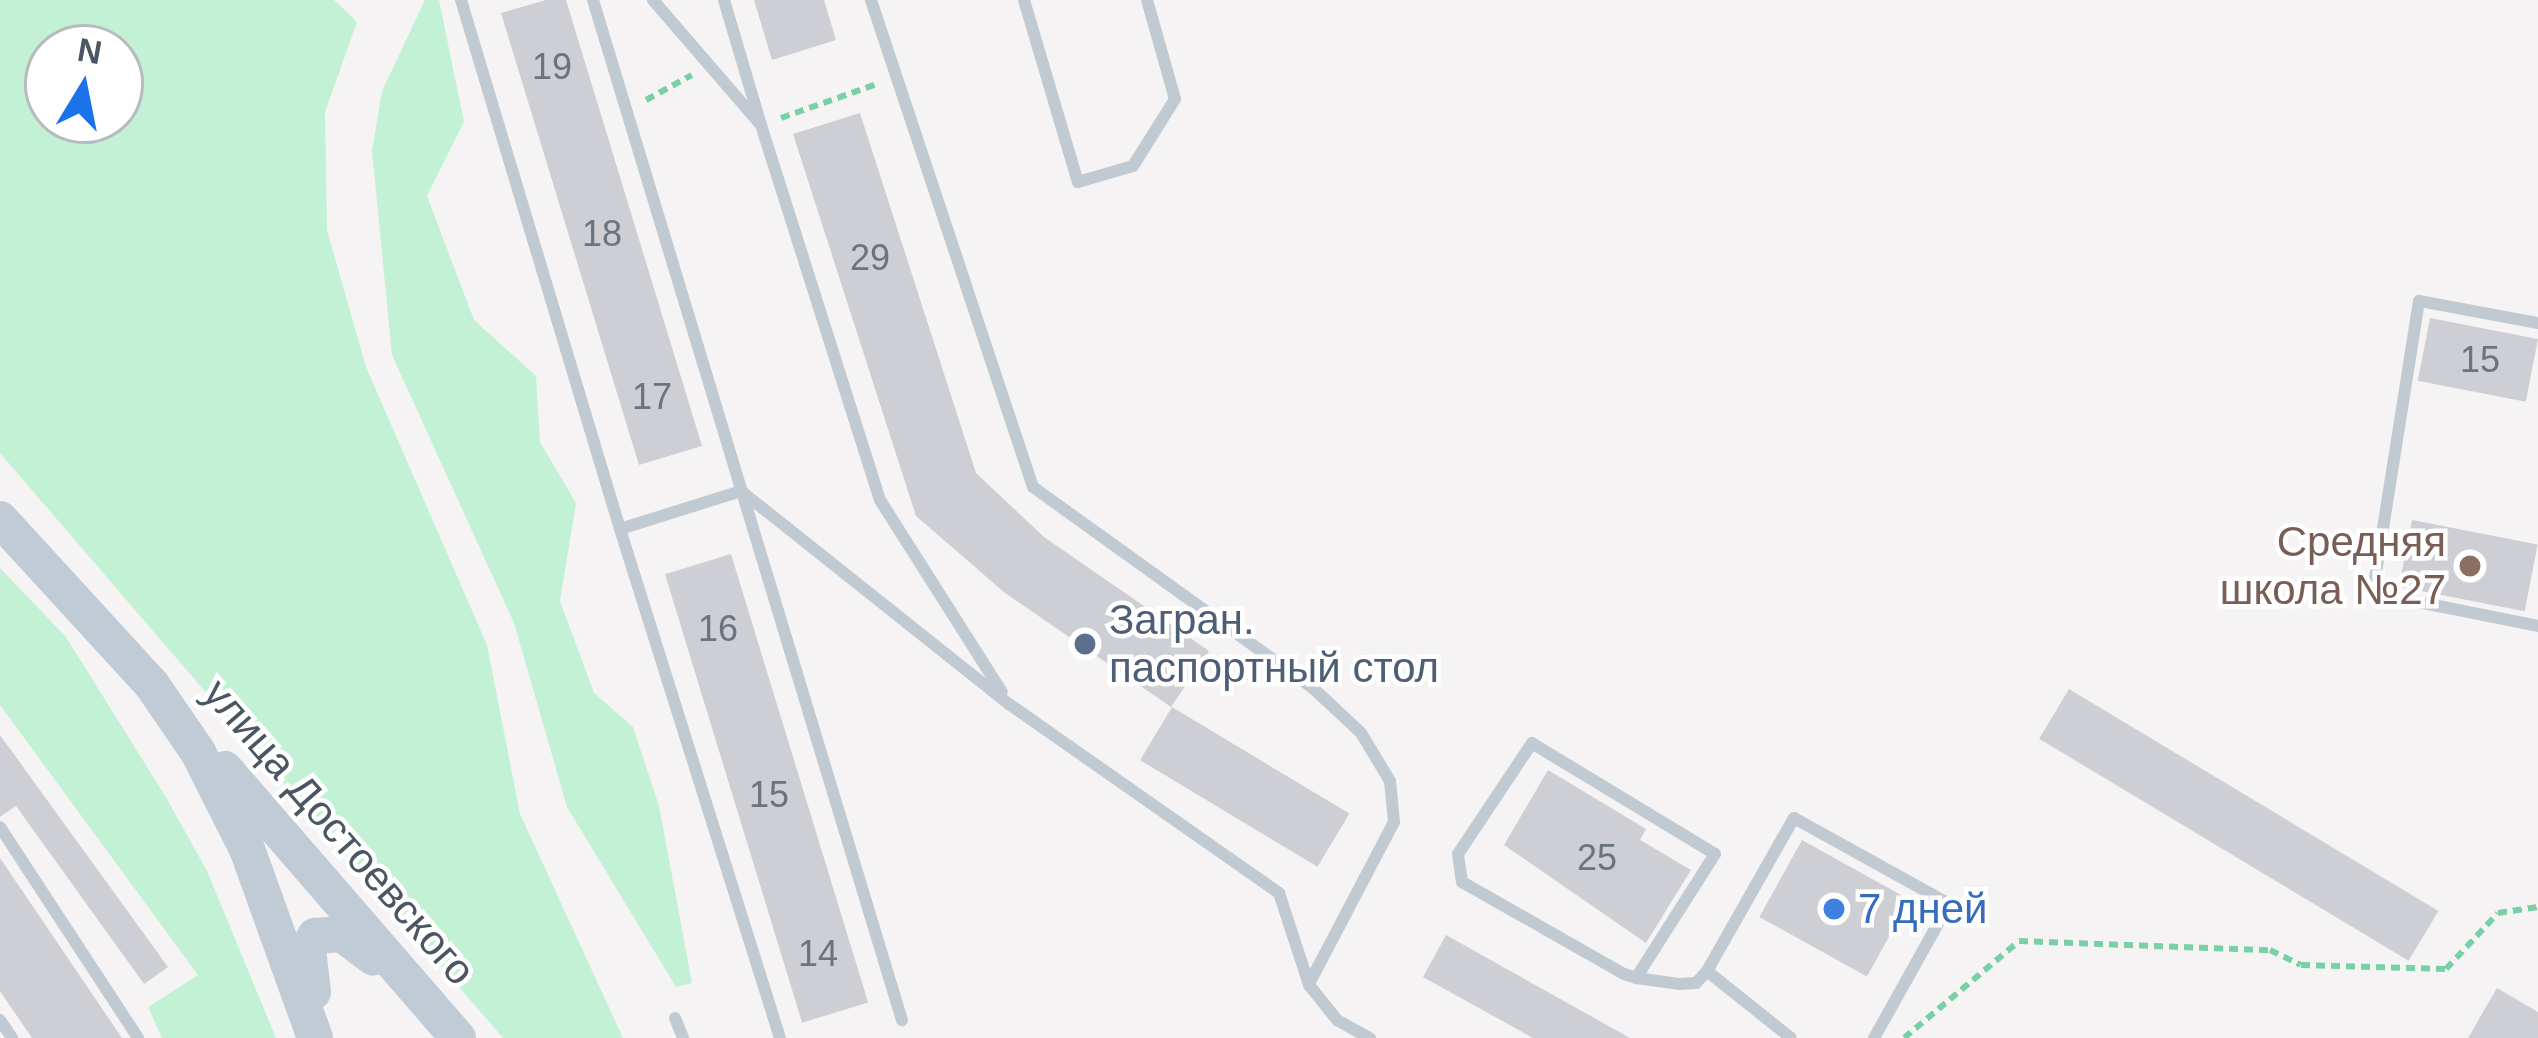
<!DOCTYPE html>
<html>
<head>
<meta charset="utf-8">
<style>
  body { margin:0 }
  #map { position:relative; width:2538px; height:1038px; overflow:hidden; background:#f5f3f3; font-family:Helvetica,sans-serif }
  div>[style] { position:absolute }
  .green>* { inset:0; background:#c3f1d5 }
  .building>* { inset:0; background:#cdcfd5; transform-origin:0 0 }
  .path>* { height:6px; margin-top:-3px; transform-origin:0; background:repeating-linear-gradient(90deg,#7ad0a6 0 9px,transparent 0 15px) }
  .lane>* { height:12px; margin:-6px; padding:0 6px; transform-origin:6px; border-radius:6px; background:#c1cad2 }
  .secondary>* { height:36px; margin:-18px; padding:0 18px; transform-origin:18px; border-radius:18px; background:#c1cbd6 }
  .dots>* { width:33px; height:33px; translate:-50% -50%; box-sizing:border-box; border:6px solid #fff; border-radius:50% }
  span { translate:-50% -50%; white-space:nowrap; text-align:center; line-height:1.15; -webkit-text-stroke:9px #fff; paint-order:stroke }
  .number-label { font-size:36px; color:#6b747e }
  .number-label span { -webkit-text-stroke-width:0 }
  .education-label { font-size:42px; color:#785e54 }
  .right { translate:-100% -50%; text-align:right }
  .service-label { font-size:42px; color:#4e5e75 }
  .left { translate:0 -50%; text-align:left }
  .street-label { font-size:42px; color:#4a5661 }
  .shop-label { font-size:42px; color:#366cbe }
  .north { position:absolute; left:24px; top:24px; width:120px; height:120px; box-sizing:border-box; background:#fff; border:3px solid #b7bbc0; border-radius:50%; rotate:10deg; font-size:33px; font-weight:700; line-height:48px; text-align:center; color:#4a5661 }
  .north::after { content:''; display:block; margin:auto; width:42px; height:54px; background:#1a73e8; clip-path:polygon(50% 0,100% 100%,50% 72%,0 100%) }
</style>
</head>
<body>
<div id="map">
  <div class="green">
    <div style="clip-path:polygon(evenodd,0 0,334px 0,357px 22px,325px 112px,327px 230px,366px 367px,487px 645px,520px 814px,623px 1038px,503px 1038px,0 453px,0 0,48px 48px,120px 48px,120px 120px,48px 120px,48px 48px)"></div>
    <div style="clip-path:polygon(425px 0,439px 0,464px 122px,427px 196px,474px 320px,536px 376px,540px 442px,576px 503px,560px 601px,594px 693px,633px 727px,659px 806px,692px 983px,676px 987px,567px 807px,514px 623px,392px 355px,372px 151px,382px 91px)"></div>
    <div style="clip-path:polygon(0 568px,66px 637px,167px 799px,207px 871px,276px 1038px,162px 1038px,148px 1007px,198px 975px,0 705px)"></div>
  </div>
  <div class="building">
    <div style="clip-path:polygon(546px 0,566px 0,702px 446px,639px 465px,501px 13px)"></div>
    <div style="clip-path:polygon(754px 0,824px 0,836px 40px,772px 60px)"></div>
    <div style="clip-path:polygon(860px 113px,976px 473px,1044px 537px,1209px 651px,1171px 707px,1005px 593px,916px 516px,793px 134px)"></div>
    <div style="left:2430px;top:318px;width:110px;height:64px;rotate:11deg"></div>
    <div style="left:2412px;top:520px;width:128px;height:68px;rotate:11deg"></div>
    <div style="left:731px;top:554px;width:469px;height:69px;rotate:73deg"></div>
    <div style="left:2069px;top:689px;width:431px;height:58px;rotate:31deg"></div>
    <div style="left:1172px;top:707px;width:207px;height:62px;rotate:31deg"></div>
    <div style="clip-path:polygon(0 735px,168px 967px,144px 984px,16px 806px,0 817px)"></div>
    <div style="clip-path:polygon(1548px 770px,1646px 829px,1640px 840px,1691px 870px,1646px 943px,1504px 845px)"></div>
    <div style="left:1802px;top:840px;width:123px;height:88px;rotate:29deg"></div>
    <div style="clip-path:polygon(0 858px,122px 1038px,32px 1038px,0 991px)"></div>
    <div style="clip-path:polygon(1446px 935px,1630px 1038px,1533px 1038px,1423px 977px)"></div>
    <div style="clip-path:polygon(2497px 988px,2538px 1012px,2538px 1038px,2468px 1038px)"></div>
  </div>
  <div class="path">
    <div style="left:646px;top:100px;width:52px;rotate:-28.5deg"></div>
    <div style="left:781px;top:118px;width:102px;rotate:-19.5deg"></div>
    <div style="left:1904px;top:1038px;width:150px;rotate:-40.1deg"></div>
    <div style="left:2019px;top:941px;width:251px;rotate:2.1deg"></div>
    <div style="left:2270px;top:950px;width:34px;rotate:26deg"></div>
    <div style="left:2301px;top:965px;width:145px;rotate:1.6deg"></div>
    <div style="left:2446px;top:969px;width:76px;rotate:-47.1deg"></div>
    <div style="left:2498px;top:913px;width:40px;rotate:-8.5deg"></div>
  </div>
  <div class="lane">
    <div style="left:461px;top:0;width:552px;rotate:73.27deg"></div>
    <div style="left:620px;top:529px;width:127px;rotate:-17.4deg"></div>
    <div style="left:741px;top:491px;width:342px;rotate:38.5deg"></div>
    <div style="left:1009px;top:704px;width:330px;rotate:35deg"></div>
    <div style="left:1279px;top:893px;width:97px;rotate:71.9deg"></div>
    <div style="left:1309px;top:985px;width:45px;rotate:51.3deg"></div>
    <div style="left:1337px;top:1020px;width:38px;rotate:29deg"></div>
    <div style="left:593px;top:0;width:1066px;rotate:73.15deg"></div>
    <div style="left:653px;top:0;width:165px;rotate:49.2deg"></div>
    <div style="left:761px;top:125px;width:130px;rotate:-106.5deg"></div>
    <div style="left:871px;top:0;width:513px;rotate:71.6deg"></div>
    <div style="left:1033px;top:487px;width:346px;rotate:35.7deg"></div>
    <div style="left:1314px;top:689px;width:64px;rotate:43.1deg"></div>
    <div style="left:1361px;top:733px;width:56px;rotate:58.9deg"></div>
    <div style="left:1390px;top:781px;width:41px;rotate:84.4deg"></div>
    <div style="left:1394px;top:822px;width:183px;rotate:117.7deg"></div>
    <div style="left:1024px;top:0;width:190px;rotate:73.5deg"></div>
    <div style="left:1078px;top:182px;width:57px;rotate:-16.2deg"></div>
    <div style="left:1133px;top:166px;width:79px;rotate:-57.9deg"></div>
    <div style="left:1175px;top:99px;width:103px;rotate:-105.8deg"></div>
    <div style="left:761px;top:125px;width:393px;rotate:72.4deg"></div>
    <div style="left:880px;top:500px;width:227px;rotate:57.6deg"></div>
    <div style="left:2538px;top:323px;width:121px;rotate:-169.5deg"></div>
    <div style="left:2419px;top:301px;width:296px;rotate:99deg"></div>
    <div style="left:2373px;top:593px;width:168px;rotate:11.3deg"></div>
    <div style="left:620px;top:529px;width:534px;rotate:72.55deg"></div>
    <div style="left:0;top:827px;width:252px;rotate:56.8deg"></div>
    <div style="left:1707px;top:971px;width:176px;rotate:-60.4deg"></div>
    <div style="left:1794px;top:818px;width:177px;rotate:29deg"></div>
    <div style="left:1949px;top:904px;width:154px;rotate:119.2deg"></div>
    <div style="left:1636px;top:978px;width:147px;rotate:-57.5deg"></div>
    <div style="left:1715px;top:854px;width:214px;rotate:-148.8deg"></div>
    <div style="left:1532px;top:743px;width:133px;rotate:123.7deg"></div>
    <div style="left:1458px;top:854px;width:28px;rotate:82deg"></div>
    <div style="left:1462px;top:882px;width:186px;rotate:29.6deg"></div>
    <div style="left:1624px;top:974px;width:13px;rotate:18deg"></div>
    <div style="left:1636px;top:978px;width:43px;rotate:7.9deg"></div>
    <div style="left:1679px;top:984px;width:17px;rotate:-3deg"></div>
    <div style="left:1696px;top:983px;width:16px;rotate:-47deg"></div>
    <div style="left:1707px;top:971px;width:107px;rotate:38.6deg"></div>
    <div style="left:675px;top:1018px;width:22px;rotate:68deg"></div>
    <div style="left:0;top:1020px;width:22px;rotate:56deg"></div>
  </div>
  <div class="secondary">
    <div style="left:0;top:519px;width:225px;rotate:47.5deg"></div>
    <div style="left:152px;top:685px;width:81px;rotate:55.5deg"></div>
    <div style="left:198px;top:752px;width:109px;rotate:63.2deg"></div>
    <div style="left:247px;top:849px;width:201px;rotate:70.2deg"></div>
    <div style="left:225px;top:769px;width:356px;rotate:49.1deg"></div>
    <div style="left:313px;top:992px;width:42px;rotate:-96.8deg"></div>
    <div style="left:308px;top:950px;width:16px;rotate:-63deg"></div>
    <div style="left:315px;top:936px;width:27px;rotate:-4deg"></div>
    <div style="left:342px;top:934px;width:39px;rotate:37deg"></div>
  </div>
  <div class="dots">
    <div style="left:2470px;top:566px;background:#8d6e63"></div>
    <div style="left:1085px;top:644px;background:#5c6f8a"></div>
    <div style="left:1834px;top:909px;background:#3f7fe0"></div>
  </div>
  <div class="number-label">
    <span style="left:552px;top:67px">19</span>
    <span style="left:602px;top:234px">18</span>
    <span style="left:870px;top:258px">29</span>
    <span style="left:2480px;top:360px">15</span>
    <span style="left:652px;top:397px">17</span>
    <span style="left:718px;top:629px">16</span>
    <span style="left:769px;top:795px">15</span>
    <span style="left:1597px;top:858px">25</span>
    <span style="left:818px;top:954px">14</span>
  </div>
  <div class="education-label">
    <span class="right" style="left:2446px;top:566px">Средняя<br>школа №27</span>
  </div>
  <div class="service-label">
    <span class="left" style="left:1109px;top:644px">Загран.<br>паспортный стол</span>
  </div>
  <div class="street-label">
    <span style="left:339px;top:832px;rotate:49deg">улица Достоевского</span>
  </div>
  <div class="shop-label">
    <span class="left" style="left:1858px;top:909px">7 дней</span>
  </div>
  <div class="north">N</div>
</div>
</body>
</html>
